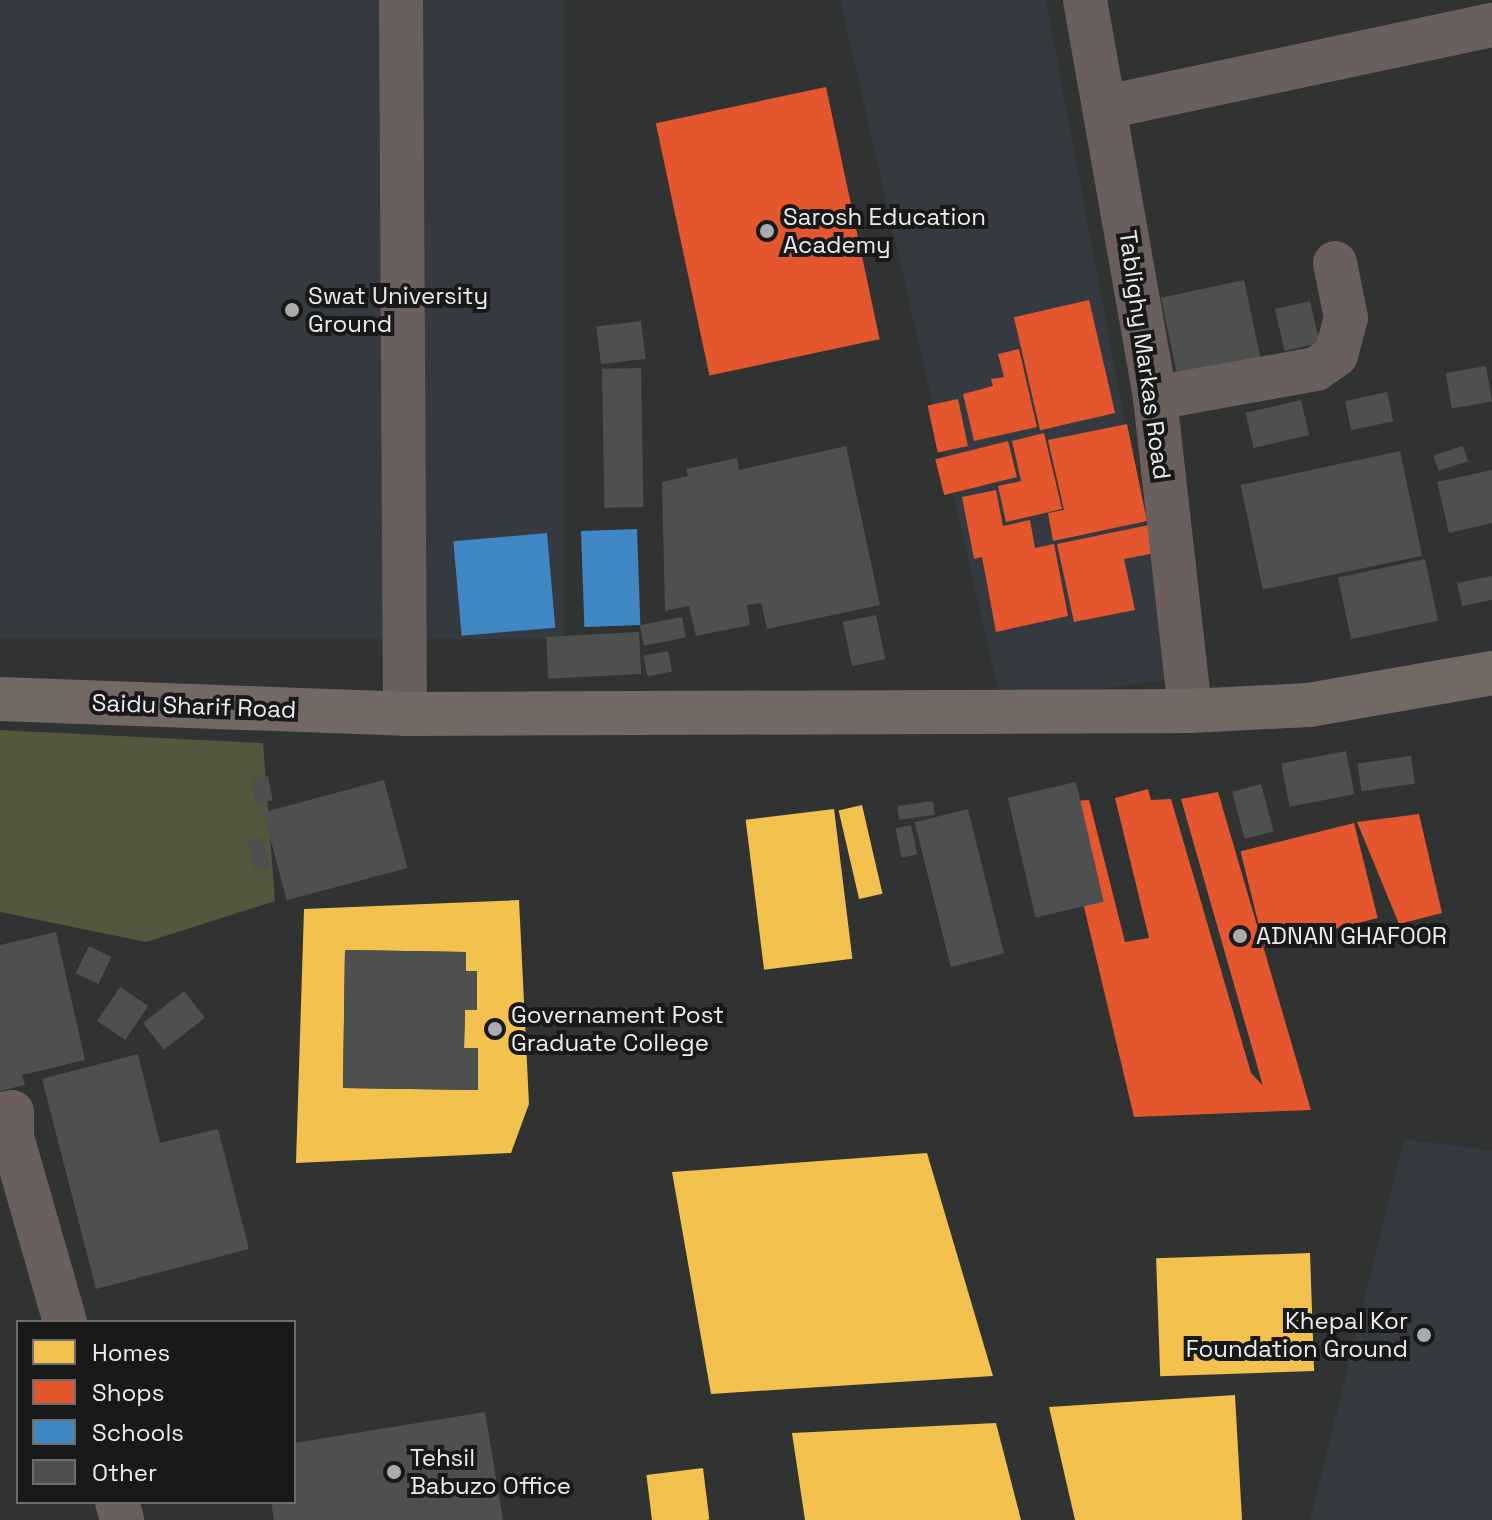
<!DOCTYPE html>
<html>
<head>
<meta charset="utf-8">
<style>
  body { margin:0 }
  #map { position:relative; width:1492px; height:1520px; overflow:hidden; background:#313232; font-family:"Space Grotesk",sans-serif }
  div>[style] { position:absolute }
  .built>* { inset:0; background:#343a3f; transform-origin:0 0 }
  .green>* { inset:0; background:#54573e }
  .homes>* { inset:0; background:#f2c14e; transform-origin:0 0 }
  .shops>* { inset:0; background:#e4572e; transform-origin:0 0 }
  .schools>* { inset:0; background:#3f88c5; transform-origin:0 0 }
  .building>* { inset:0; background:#4e4f4f; transform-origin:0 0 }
  .street>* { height:44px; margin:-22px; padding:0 22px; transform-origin:22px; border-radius:22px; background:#6a5f5d }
  .primary>* { height:44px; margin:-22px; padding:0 22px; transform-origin:22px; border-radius:22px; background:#746865 }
  .dots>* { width:22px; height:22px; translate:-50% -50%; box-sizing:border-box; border:4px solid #19191a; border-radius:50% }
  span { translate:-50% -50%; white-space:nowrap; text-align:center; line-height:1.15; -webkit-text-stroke:8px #19191a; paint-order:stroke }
  .poi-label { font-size:24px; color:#eaeced }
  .left { translate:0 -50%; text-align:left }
  .right { translate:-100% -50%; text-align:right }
  .street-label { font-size:24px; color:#eaeced }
  .legend { position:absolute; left:16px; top:1320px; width:280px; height:184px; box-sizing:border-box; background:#19191a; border:2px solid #6d6d6e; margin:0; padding:10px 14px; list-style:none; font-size:24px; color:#eaeced }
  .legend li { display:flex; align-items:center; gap:16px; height:40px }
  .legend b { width:40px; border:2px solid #6d6d6e }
</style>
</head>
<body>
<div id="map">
  <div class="built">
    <div style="left:0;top:0;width:564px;height:639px"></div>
    <div style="clip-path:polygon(840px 0,1046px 0,1173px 679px,1001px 703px)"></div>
    <div style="clip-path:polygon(1404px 1139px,1492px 1150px,1492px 1520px,1310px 1520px)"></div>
  </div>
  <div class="green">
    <div style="clip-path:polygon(0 730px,263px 743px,275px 901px,146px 942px,0 912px)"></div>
  </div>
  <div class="homes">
    <div style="left:862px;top:805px;width:91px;height:24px;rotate:77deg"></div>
    <div style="left:834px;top:809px;width:151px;height:89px;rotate:83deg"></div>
    <div style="clip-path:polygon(evenodd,519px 900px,529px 1104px,511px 1153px,296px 1163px,304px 909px,519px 900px,345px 950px,466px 952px,466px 971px,477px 971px,477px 1010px,465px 1010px,464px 1048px,478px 1048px,478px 1090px,343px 1088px,345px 950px)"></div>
    <div style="clip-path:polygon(927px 1153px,993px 1376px,711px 1394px,672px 1172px)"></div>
    <div style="left:1310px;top:1253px;width:118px;height:154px;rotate:88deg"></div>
    <div style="clip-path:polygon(1235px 1395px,1242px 1520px,1075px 1520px,1049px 1407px)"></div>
    <div style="clip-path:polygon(996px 1423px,1021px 1520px,805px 1520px,792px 1433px)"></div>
    <div style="left:703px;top:1468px;width:52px;height:57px;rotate:83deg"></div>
  </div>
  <div class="shops">
    <div style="left:826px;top:87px;width:258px;height:174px;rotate:78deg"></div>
    <div style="left:1089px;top:300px;width:116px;height:77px;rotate:77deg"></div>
    <div style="clip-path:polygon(1019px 349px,1037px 427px,974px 441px,963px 394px,993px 386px,991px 379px,1004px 377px,998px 354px)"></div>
    <div style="left:958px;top:399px;width:48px;height:31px;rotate:78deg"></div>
    <div style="clip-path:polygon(1127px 424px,1147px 521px,1053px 541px,1048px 513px,1064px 510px,1048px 440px)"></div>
    <div style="clip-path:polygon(1044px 433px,1062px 509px,1006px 522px,998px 486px,1021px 481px,1012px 441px)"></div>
    <div style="left:1008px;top:441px;width:37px;height:75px;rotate:76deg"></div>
    <div style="clip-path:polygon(996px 490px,1003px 526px,1030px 520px,1035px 548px,1054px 544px,1068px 616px,996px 632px,982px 557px,974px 559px,962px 497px)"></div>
    <div style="clip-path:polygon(1149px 525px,1155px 553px,1124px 559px,1135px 610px,1074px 622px,1057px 544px)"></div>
    <div style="clip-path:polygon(1148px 789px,1151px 800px,1171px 799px,1251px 1073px,1263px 1086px,1181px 799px,1218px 792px,1311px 1110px,1134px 1117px,1059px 802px,1089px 800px,1125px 942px,1149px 938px,1115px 798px)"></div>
    <div style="clip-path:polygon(1419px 814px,1442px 913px,1399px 924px,1357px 822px)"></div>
    <div style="left:1354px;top:823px;width:98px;height:117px;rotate:76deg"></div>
  </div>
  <div class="schools">
    <div style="left:637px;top:529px;width:96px;height:56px;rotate:88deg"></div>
    <div style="left:547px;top:533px;width:95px;height:94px;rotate:85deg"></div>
  </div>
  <div class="building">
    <div style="left:1244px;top:280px;width:84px;height:85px;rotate:78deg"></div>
    <div style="left:1310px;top:301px;width:43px;height:36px;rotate:77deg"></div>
    <div style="left:641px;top:321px;width:38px;height:45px;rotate:83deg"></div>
    <div style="left:1486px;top:366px;width:36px;height:41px;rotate:80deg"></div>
    <div style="left:641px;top:368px;width:139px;height:39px;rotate:89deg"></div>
    <div style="left:1387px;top:392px;width:30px;height:43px;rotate:78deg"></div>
    <div style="left:1301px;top:400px;width:36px;height:57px;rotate:77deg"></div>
    <div style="clip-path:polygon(846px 446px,880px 605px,767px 629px,761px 603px,747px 605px,750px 625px,696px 636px,689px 606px,665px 611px,662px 482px,688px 476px,686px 469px,737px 458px,739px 470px)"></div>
    <div style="left:1463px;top:446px;width:16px;height:31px;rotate:72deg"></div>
    <div style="left:1400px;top:451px;width:107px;height:163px;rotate:78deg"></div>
    <div style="clip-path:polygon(1492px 470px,1492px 523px,1449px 533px,1437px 482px)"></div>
    <div style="left:1425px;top:559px;width:63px;height:89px;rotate:78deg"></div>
    <div style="clip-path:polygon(1492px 576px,1492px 600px,1462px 606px,1457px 583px)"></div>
    <div style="left:876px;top:615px;width:45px;height:34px;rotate:78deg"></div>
    <div style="left:682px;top:617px;width:21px;height:43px;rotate:79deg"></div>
    <div style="left:639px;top:632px;width:42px;height:93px;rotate:87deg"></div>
    <div style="left:668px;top:651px;width:21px;height:25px;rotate:79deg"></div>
    <div style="left:1346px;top:751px;width:44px;height:66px;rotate:79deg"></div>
    <div style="left:1411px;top:756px;width:28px;height:54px;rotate:82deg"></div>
    <div style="left:268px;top:776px;width:25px;height:17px;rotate:79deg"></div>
    <div style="left:384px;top:780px;width:91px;height:125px;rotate:75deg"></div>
    <div style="left:1076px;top:782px;width:123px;height:70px;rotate:77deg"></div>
    <div style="left:1261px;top:784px;width:49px;height:30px;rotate:75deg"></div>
    <div style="left:933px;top:801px;width:14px;height:36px;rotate:82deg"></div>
    <div style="left:968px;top:809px;width:149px;height:55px;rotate:76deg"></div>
    <div style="left:911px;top:825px;width:30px;height:16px;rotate:78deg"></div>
    <div style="left:262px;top:837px;width:31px;height:16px;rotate:75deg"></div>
    <div style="clip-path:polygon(56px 932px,85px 1060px,22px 1075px,25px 1085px,0 1091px,0 945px)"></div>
    <div style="left:89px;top:946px;width:25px;height:30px;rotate:26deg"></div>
    <div style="clip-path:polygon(345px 950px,466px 952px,466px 971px,477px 971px,477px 1010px,465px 1010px,464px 1048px,478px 1048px,478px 1090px,343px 1088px)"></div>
    <div style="left:120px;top:987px;width:34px;height:41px;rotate:34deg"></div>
    <div style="left:184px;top:991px;width:34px;height:52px;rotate:52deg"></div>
    <div style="clip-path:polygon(138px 1054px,160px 1143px,218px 1129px,249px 1249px,96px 1289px,42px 1079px)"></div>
    <div style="clip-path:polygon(485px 1412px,503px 1520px,274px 1520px,271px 1502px,294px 1502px,294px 1443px)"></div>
  </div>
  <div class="street">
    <div style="left:401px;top:0;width:714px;rotate:89.68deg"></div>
    <div style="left:1085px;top:0;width:404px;rotate:80deg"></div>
    <div style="left:1155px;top:398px;width:315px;rotate:83.6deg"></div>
    <div style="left:1106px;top:107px;width:395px;rotate:-12deg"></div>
    <div style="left:1155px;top:398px;width:164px;rotate:-10.2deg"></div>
    <div style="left:1316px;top:369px;width:24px;rotate:-35deg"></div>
    <div style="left:1336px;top:355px;width:38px;rotate:-75deg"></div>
    <div style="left:1346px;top:318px;width:56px;rotate:-101.3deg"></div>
    <div style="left:0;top:1114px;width:12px;rotate:-9deg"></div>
    <div style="left:12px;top:1112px;width:25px;rotate:90deg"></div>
    <div style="left:12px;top:1137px;width:192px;rotate:74deg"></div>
    <div style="left:117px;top:1502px;width:19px;rotate:74deg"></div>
  </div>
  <div class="primary">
    <div style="left:0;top:699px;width:405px;rotate:2.1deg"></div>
    <div style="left:405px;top:714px;width:785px;rotate:-0.22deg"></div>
    <div style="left:1190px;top:711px;width:119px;rotate:-2.9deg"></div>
    <div style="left:1309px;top:705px;width:186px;rotate:-9.9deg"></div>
  </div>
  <div class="dots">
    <div style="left:767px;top:231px;background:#a9abac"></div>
    <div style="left:292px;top:310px;background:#a9abac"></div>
    <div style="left:1240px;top:936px;background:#a9abac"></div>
    <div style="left:495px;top:1029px;background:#a9abac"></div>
    <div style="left:1424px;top:1335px;background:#a9abac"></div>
    <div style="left:394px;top:1472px;background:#a9abac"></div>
  </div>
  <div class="poi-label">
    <span class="left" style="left:783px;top:231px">Sarosh Education<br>Academy</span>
    <span class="left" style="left:308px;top:310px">Swat University<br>Ground</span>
    <span class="left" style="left:1256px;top:936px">ADNAN GHAFOOR</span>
    <span class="left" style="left:511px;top:1029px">Governament Post<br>Graduate College</span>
    <span class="right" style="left:1408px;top:1335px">Khepal Kor<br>Foundation Ground</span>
    <span class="left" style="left:410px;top:1472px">Tehsil<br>Babuzo Office</span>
  </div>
  <div class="street-label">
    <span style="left:1145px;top:355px;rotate:82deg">Tablighy Markas Road</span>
    <span style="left:194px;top:706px;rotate:2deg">Saidu Sharif Road</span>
  </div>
  <ul class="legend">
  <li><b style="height:22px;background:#f2c14e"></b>Homes</li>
  <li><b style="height:22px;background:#e4572e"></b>Shops</li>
  <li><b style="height:22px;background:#3f88c5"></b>Schools</li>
  <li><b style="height:22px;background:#4e4f4f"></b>Other</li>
  </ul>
</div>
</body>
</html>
